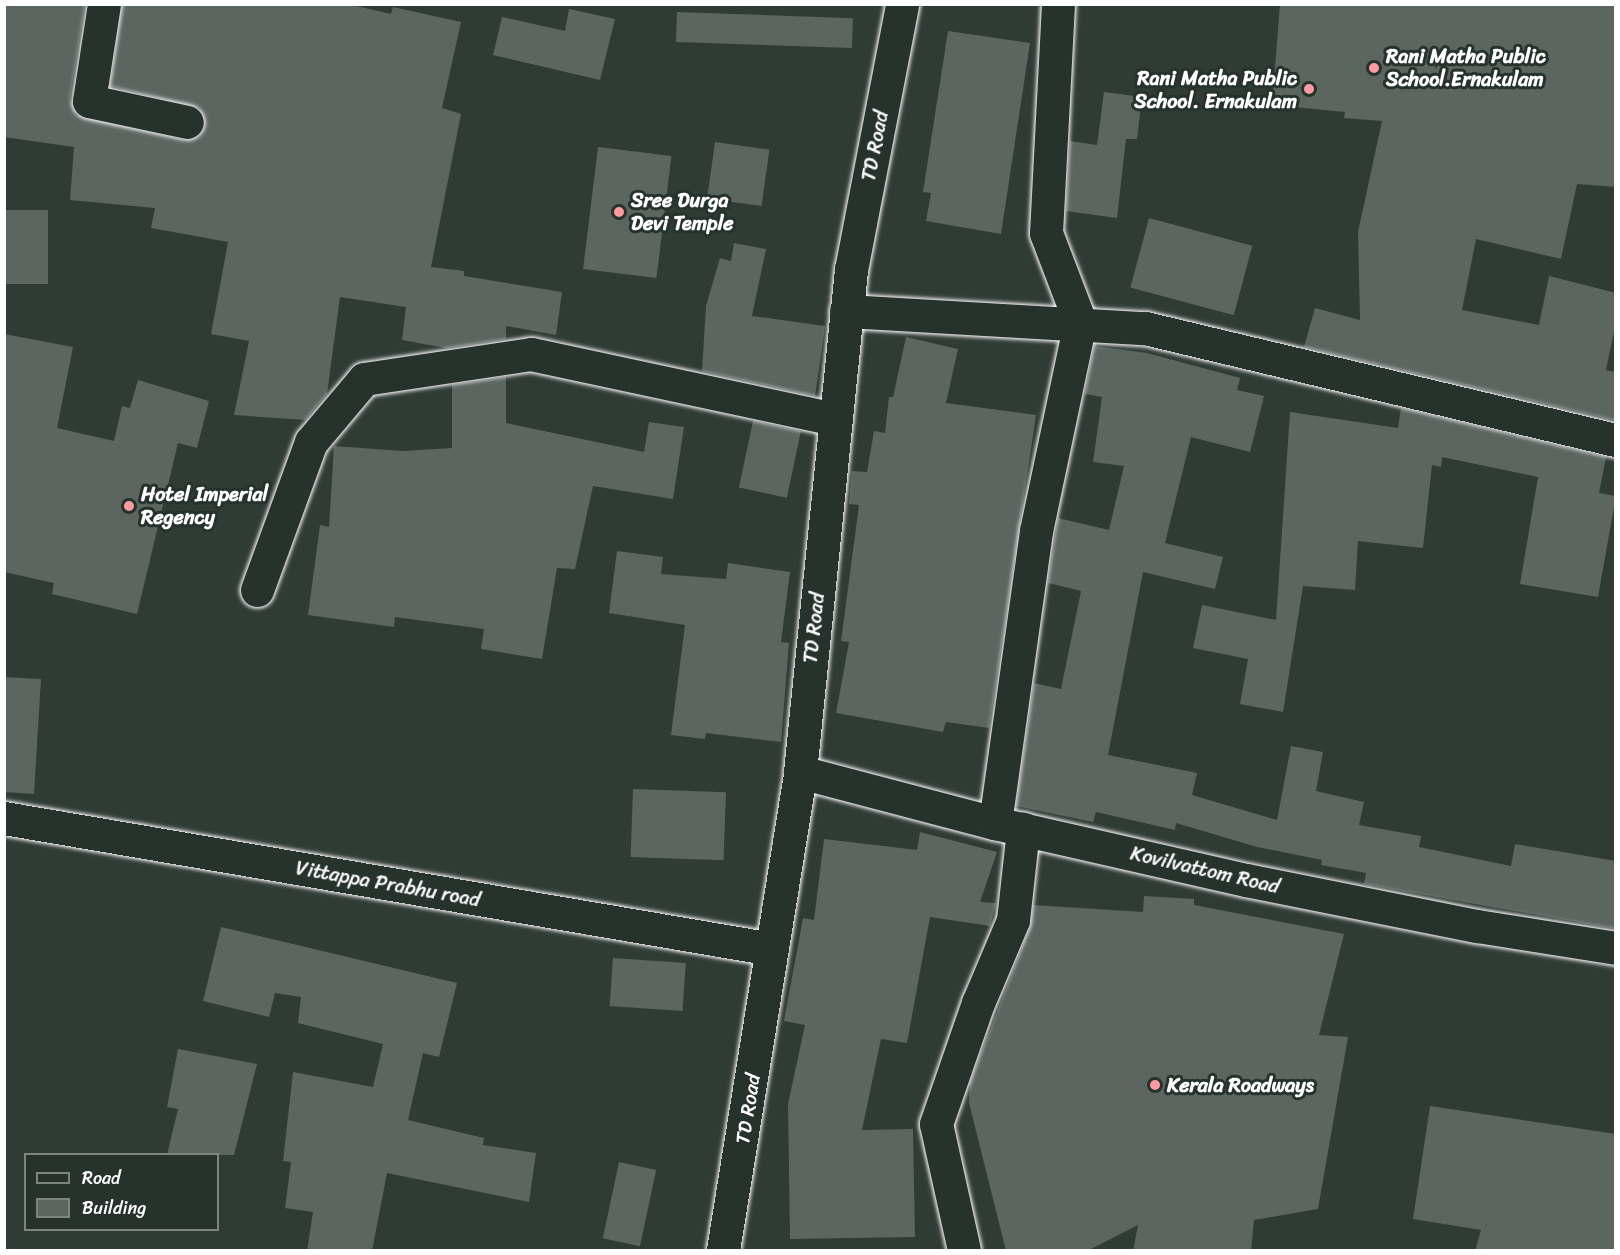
<!DOCTYPE html>
<html>
<head>
<meta charset="utf-8">
<style>
  body { margin:0 }
  #map { position:relative; width:1620px; height:1255px; overflow:hidden; background:#2f3b35; font-family:Sriracha,sans-serif }
  div>[style] { position:absolute }
  .building>* { inset:0; background:#5b6661; transform-origin:0 0 }
  .roads { filter:drop-shadow(0 0 2px #fff) drop-shadow(0 0 2px #fff) }
  .minor>* { height:33px; margin:-16.5px; padding:0 16.5px; transform-origin:16.5px; border-radius:16.5px; background:#26332d }
  .dots>* { width:16px; height:16px; translate:-50% -50%; box-sizing:border-box; border:3px solid #26332d; border-radius:50% }
  span { translate:-50% -50%; white-space:nowrap; text-align:center; line-height:1.15; -webkit-text-stroke:6px #26332d; paint-order:stroke }
  .poi-label { font-size:20px; color:#fff; font-weight:700 }
  .left { translate:0 -50%; text-align:left }
  .right { translate:-100% -50%; text-align:right }
  .street-label { font-size:20px; color:#fff }
  .frame { position:absolute; inset:0; border:6px solid #fff; pointer-events:none }
  .legend { position:absolute; left:24px; top:1153px; width:195px; height:78px; box-sizing:border-box; background:#26332d; border:2px solid #7d8581; margin:0; padding:8px 10px; list-style:none; font-size:18px; color:#fff }
  .legend li { display:flex; align-items:center; gap:12px; height:30px }
  .legend b { width:30px; border:2px solid #7d8581 }
</style>
</head>
<body>
<div id="map">
  <div class="building">
    <div style="clip-path:polygon(4px 4px,85px 4px,70px 98px,76px 115px,184px 140px,200px 135px,205px 126px,199px 108px,110px 86px,122px 4px,348px 4px,391px 14px,393px 7px,461px 22px,442px 108px,461px 114px,431px 267px,464px 271px,464px 276px,562px 292px,556px 335px,506px 326px,506px 339px,447px 348px,429px 345px,402px 340px,406px 307px,340px 297px,327px 394px,305px 420px,234px 415px,249px 341px,211px 334px,228px 242px,151px 228px,155px 208px,70px 200px,74px 147px,4px 137px)"></div>
    <div style="clip-path:polygon(1280px 4px,1616px 4px,1616px 187px,1577px 184px,1561px 259px,1476px 239px,1462px 310px,1539px 325px,1549px 276px,1616px 293px,1616px 322px,1606px 370px,1616px 372px,1614px 420px,1304px 347px,1315px 308px,1360px 320px,1358px 232px,1382px 121px,1344px 118px,1345px 112px,1272px 105px)"></div>
    <div style="clip-path:polygon(569px 9px,615px 19px,600px 80px,493px 55px,502px 17px,565px 31px)"></div>
    <div style="left:677px;top:12px;width:176px;height:30px;rotate:2deg"></div>
    <div style="clip-path:polygon(948px 31px,1030px 43px,1001px 234px,926px 221px,931px 193px,923px 192px)"></div>
    <div style="clip-path:polygon(1104px 92px,1142px 97px,1137px 139px,1126px 139px,1117px 218px,1066px 211px,1070px 141px,1097px 145px)"></div>
    <div style="left:715px;top:142px;width:55px;height:57px;rotate:8deg"></div>
    <div style="left:598px;top:147px;width:74px;height:123px;rotate:7deg"></div>
    <div style="left:4px;top:210px;width:44px;height:74px"></div>
    <div style="left:1149px;top:218px;width:107px;height:72px;rotate:15deg"></div>
    <div style="clip-path:polygon(734px 243px,766px 249px,752px 316px,825px 326px,815px 396px,702px 371px,706px 306px,720px 258px,731px 261px)"></div>
    <div style="clip-path:polygon(4px 334px,73px 347px,57px 428px,114px 441px,122px 406px,130px 408px,138px 380px,209px 401px,197px 448px,178px 443px,137px 614px,52px 594px,54px 583px,4px 572px)"></div>
    <div style="clip-path:polygon(906px 337px,958px 349px,946px 403px,1036px 415px,989px 728px,946px 722px,943px 732px,836px 713px,849px 642px,841px 641px,859px 505px,849px 504px,852px 471px,867px 472px,874px 431px,885px 433px,889px 397px,893px 397px)"></div>
    <div style="clip-path:polygon(1094px 346px,1147px 353px,1240px 378px,1237px 390px,1264px 396px,1250px 452px,1191px 437px,1165px 543px,1223px 557px,1215px 589px,1143px 572px,1108px 755px,1197px 773px,1192px 795px,1277px 820px,1291px 746px,1323px 752px,1316px 791px,1364px 802px,1359px 825px,1421px 836px,1419px 847px,1511px 866px,1515px 844px,1616px 861px,1616px 929px,1364px 884px,1366px 873px,1321px 865px,1322px 860px,1257px 847px,1176px 823px,1175px 830px,1096px 812px,1093px 822px,1016px 806px,1034px 683px,1061px 689px,1081px 591px,1048px 583px,1058px 518px,1109px 530px,1124px 466px,1093px 462px,1102px 397px,1085px 394px)"></div>
    <div style="clip-path:polygon(506px 377px,506px 423px,644px 452px,649px 422px,684px 427px,673px 499px,593px 486px,575px 569px,557px 568px,542px 659px,481px 649px,484px 629px,395px 617px,394px 627px,308px 615px,320px 525px,329px 527px,334px 446px,403px 451px,452px 448px,452px 385px)"></div>
    <div style="clip-path:polygon(1401px 408px,1606px 457px,1599px 493px,1616px 496px,1598px 597px,1520px 584px,1538px 477px,1442px 457px,1441px 467px,1432px 465px,1423px 548px,1358px 541px,1355px 590px,1303px 586px,1283px 712px,1240px 704px,1248px 659px,1193px 648px,1202px 605px,1276px 620px,1290px 412px,1398px 428px)"></div>
    <div style="left:753px;top:421px;width:49px;height:68px;rotate:12deg"></div>
    <div style="clip-path:polygon(617px 551px,663px 557px,661px 574px,726px 579px,728px 563px,790px 572px,781px 642px,789px 643px,781px 742px,706px 733px,705px 739px,671px 735px,685px 625px,609px 613px)"></div>
    <div style="clip-path:polygon(4px 677px,41px 679px,34px 794px,4px 792px)"></div>
    <div style="left:633px;top:789px;width:93px;height:68px;rotate:2deg"></div>
    <div style="clip-path:polygon(920px 832px,997px 852px,980px 902px,996px 903px,990px 926px,930px 917px,907px 1043px,881px 1039px,862px 1130px,913px 1129px,915px 1237px,790px 1239px,788px 1104px,805px 1025px,784px 1021px,803px 918px,814px 920px,824px 839px,917px 850px)"></div>
    <div style="clip-path:polygon(1144px 896px,1194px 899px,1194px 905px,1344px 934px,1319px 1035px,1348px 1037px,1318px 1209px,1254px 1220px,1251px 1251px,1133px 1251px,1138px 1225px,1087px 1251px,1006px 1251px,969px 1103px,970px 1082px,1030px 927px,1033px 905px,1143px 912px)"></div>
    <div style="clip-path:polygon(221px 927px,457px 983px,439px 1057px,423px 1053px,408px 1120px,484px 1138px,483px 1145px,536px 1153px,529px 1202px,387px 1173px,372px 1251px,307px 1251px,313px 1212px,285px 1208px,291px 1162px,283px 1161px,293px 1072px,373px 1087px,383px 1044px,298px 1023px,301px 997px,275px 993px,269px 1017px,203px 1001px)"></div>
    <div style="left:613px;top:958px;width:73px;height:48px;rotate:4deg"></div>
    <div style="clip-path:polygon(178px 1049px,257px 1064px,234px 1155px,167px 1155px,178px 1109px,167px 1107px)"></div>
    <div style="clip-path:polygon(1430px 1106px,1616px 1134px,1616px 1251px,1475px 1251px,1481px 1230px,1413px 1219px)"></div>
    <div style="left:619px;top:1162px;width:38px;height:78px;rotate:12deg"></div>
  </div>
  <div class="roads">
    <div class="minor">
      <div style="left:104px;top:4px;width:98px;rotate:98.8deg"></div>
      <div style="left:89px;top:101px;width:100px;rotate:12.1deg"></div>
      <div style="left:846px;top:311px;width:299px;rotate:3.3deg"></div>
      <div style="left:1145px;top:328px;width:484px;rotate:13.4deg"></div>
      <div style="left:257px;top:590px;width:158px;rotate:-70deg"></div>
      <div style="left:311px;top:442px;width:82px;rotate:-49.9deg"></div>
      <div style="left:364px;top:379px;width:169px;rotate:-8.5deg"></div>
      <div style="left:531px;top:354px;width:311px;rotate:12.1deg"></div>
      <div style="left:800px;top:772px;width:202px;rotate:14.7deg"></div>
      <div style="left:995px;top:823px;width:257px;rotate:12.8deg"></div>
      <div style="left:1246px;top:880px;width:236px;rotate:11.3deg"></div>
      <div style="left:1477px;top:926px;width:141px;rotate:9deg"></div>
      <div style="left:4px;top:818px;width:779px;rotate:9.68deg"></div>
      <div style="left:995px;top:823px;width:295px;rotate:-82deg"></div>
      <div style="left:1036px;top:531px;width:214px;rotate:-78.1deg"></div>
      <div style="left:1080px;top:322px;width:95px;rotate:-110.9deg"></div>
      <div style="left:1046px;top:233px;width:229px;rotate:-87deg"></div>
      <div style="left:723px;top:1250px;width:484px;rotate:-80.8deg"></div>
      <div style="left:800px;top:772px;width:505px;rotate:-84.2deg"></div>
      <div style="left:851px;top:270px;width:271px;rotate:-79.1deg"></div>
      <div style="left:964px;top:1250px;width:129px;rotate:-102.5deg"></div>
      <div style="left:936px;top:1124px;width:128px;rotate:-70.9deg"></div>
      <div style="left:978px;top:1003px;width:90px;rotate:-67.1deg"></div>
      <div style="left:1013px;top:920px;width:92px;rotate:-83.7deg"></div>
    </div>
  </div>
  <div class="dots">
    <div style="left:1374px;top:68px;background:#ff9aa2"></div>
    <div style="left:1309px;top:89px;background:#ff9aa2"></div>
    <div style="left:619px;top:212px;background:#ff9aa2"></div>
    <div style="left:129px;top:506px;background:#ff9aa2"></div>
    <div style="left:1155px;top:1085px;background:#ff9aa2"></div>
  </div>
  <div class="poi-label">
    <span class="left" style="left:1386px;top:68px">Rani Matha Public<br>School.Ernakulam</span>
    <span class="right" style="left:1297px;top:90px">Rani Matha Public<br>School. Ernakulam</span>
    <span class="left" style="left:631px;top:212px">Sree Durga<br>Devi Temple</span>
    <span class="left" style="left:141px;top:506px">Hotel Imperial<br>Regency</span>
    <span class="left" style="left:1167px;top:1085px">Kerala Roadways</span>
  </div>
  <div class="street-label">
    <span style="left:875px;top:146px;rotate:-79deg">TD Road</span>
    <span style="left:814px;top:628px;rotate:-84deg">TD Road</span>
    <span style="left:1205px;top:870px;rotate:13deg">Kovilvattom Road</span>
    <span style="left:388px;top:884px;rotate:10deg">Vittappa Prabhu road</span>
    <span style="left:748px;top:1109px;rotate:-81deg">TD Road</span>
  </div>
  <div class="frame"></div>
  <ul class="legend">
  <li><b style="height:8px;background:#26332d"></b>Road</li>
  <li><b style="height:16px;background:#5b6661"></b>Building</li>
  </ul>
</div>
</body>
</html>
